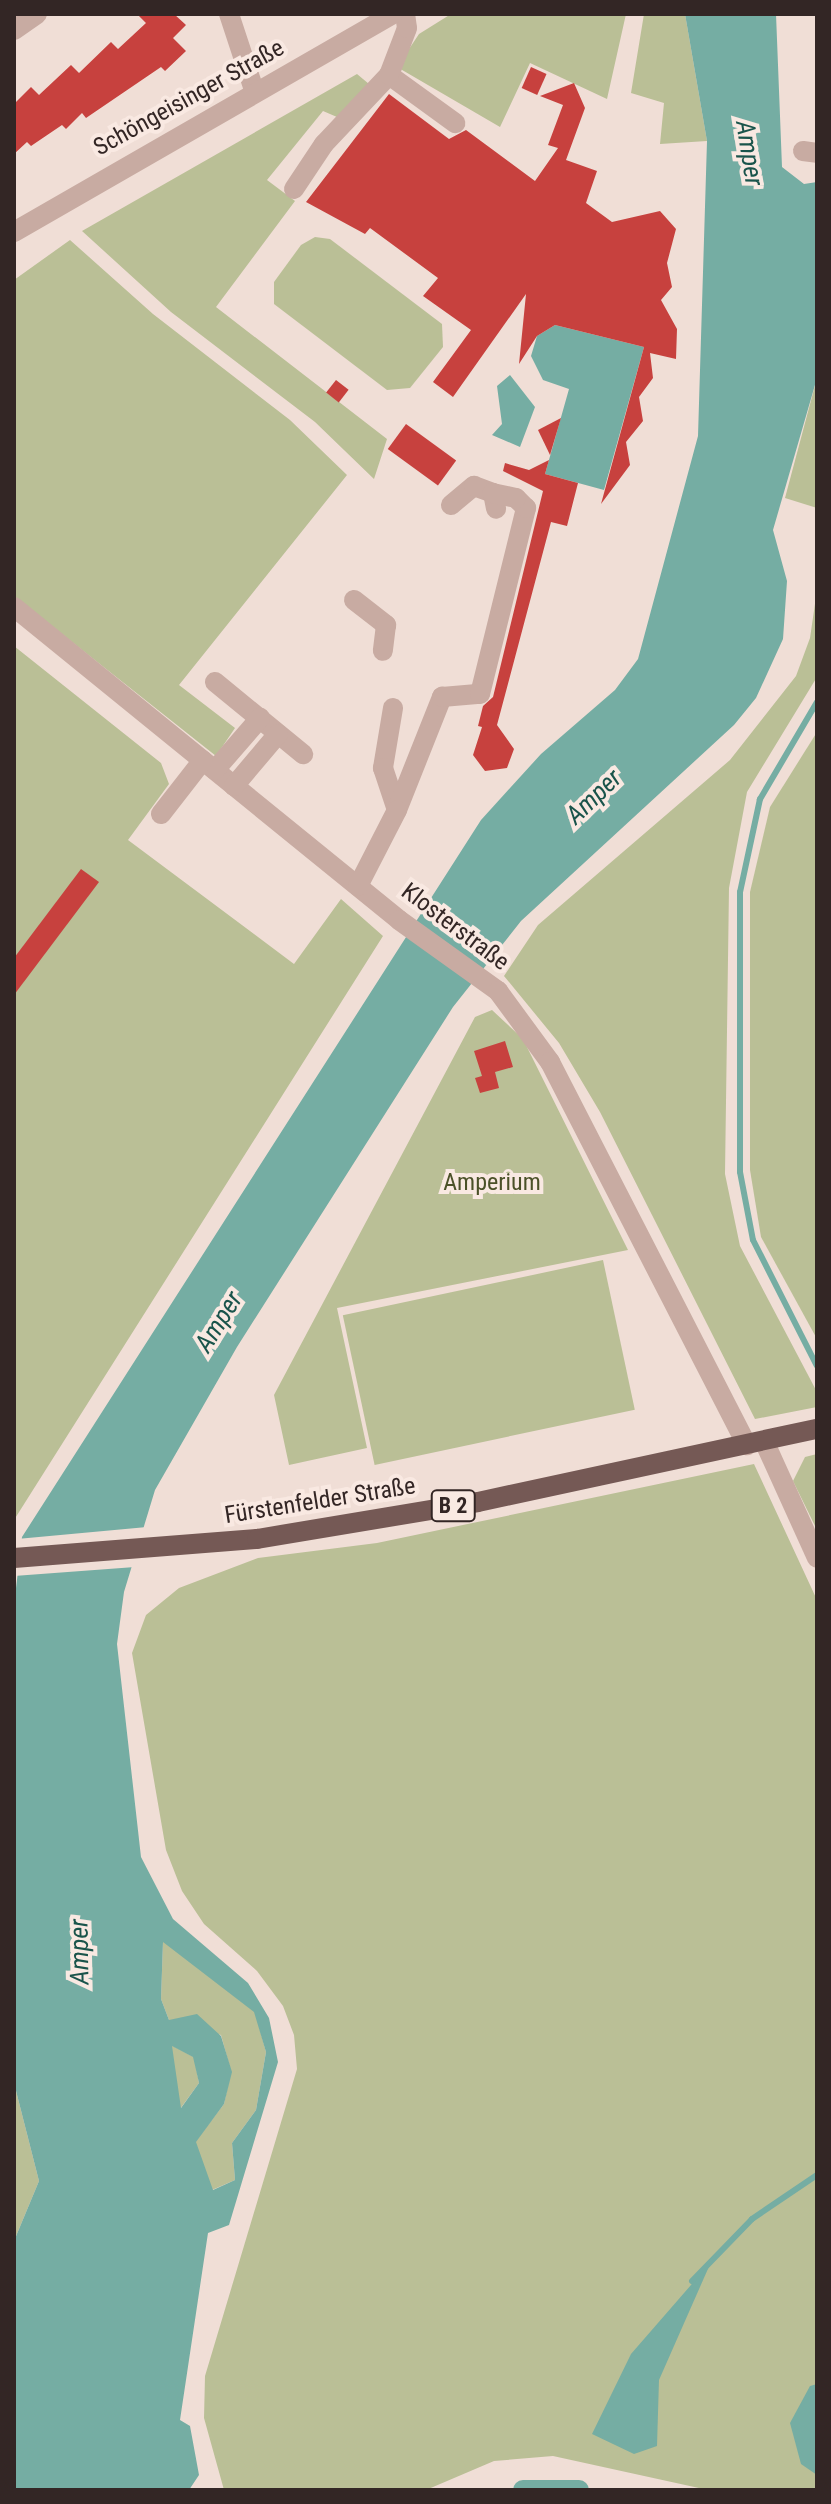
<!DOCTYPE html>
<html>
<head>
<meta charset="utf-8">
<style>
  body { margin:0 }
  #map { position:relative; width:831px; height:2504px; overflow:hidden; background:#f0ded6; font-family:"Roboto Condensed",sans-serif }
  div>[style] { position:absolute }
  .green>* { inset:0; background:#babf96; transform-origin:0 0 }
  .water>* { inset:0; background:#75ada3 }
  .pier>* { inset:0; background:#f0ded6 }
  .stream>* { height:6px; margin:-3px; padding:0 3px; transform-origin:3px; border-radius:3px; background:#75ada3 }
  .canal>* { height:20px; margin:-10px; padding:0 10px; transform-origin:10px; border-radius:10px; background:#75ada3 }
  .building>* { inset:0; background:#c7413e; transform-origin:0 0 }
  .minor>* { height:20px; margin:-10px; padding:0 10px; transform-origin:10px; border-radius:10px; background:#c8aba2 }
  .major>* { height:20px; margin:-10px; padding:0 10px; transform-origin:10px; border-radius:10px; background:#755955 }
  span { translate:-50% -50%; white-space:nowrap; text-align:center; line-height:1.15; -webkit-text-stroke:8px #f9e9e2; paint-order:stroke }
  .shield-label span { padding:2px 6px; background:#f9e9e2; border:2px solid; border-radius:6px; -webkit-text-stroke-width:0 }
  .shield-label { font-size:22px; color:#332625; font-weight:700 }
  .street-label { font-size:24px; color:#332625 }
  .park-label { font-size:24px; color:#4b5128 }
  .water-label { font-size:26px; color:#1a544b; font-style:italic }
  .frame { position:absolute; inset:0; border:16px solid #332625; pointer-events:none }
</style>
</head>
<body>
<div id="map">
  <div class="green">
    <div style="clip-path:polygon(451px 14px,626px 14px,607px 99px,530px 63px,500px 127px,397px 67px,419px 34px)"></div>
    <div style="clip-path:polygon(644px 14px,685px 14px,707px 141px,660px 144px,664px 103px,631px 93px)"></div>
    <div style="clip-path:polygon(357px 74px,369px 84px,344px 120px,323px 111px,267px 180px,295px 201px,216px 307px,387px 439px,374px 479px,315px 422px,171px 312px,82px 231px)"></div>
    <div style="clip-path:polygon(315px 237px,330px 239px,442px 324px,443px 347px,410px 388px,387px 390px,274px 304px,274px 282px,301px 245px)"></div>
    <div style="clip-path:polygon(70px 240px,153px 314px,290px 420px,347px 475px,179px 685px,235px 728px,216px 756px,14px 596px,14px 280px)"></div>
    <div style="clip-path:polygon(817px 378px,817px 508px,785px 498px)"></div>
    <div style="clip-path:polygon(817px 590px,817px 677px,747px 792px,729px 888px,725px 1174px,740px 1246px,817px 1392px,817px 1407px,755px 1419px,600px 1112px,559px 1043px,504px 976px,538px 925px,730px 760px,796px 676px,810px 638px)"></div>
    <div style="clip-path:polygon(14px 646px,161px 763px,169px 784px,128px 840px,294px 964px,341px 899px,383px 936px,14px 1520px)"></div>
    <div style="clip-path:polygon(817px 732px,817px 1339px,761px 1237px,750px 1170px,750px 892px,770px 807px)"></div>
    <div style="clip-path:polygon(492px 1010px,523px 1039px,628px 1250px,337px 1308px,367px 1448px,289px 1465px,274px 1395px,475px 1017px)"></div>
    <div style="left:603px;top:1260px;width:153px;height:266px;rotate:78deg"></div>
    <div style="clip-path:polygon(817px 1454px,817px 1530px,793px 1481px,805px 1457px)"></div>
    <div style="clip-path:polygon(754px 1464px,817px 1600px,817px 2490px,708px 2490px,553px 2456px,494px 2461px,426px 2490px,224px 2490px,204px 2418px,205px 2376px,297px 2069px,294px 2035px,283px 2006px,257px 1971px,204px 1924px,182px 1891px,166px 1850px,132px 1653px,146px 1615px,179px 1588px,258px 1558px,377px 1543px)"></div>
    <div style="clip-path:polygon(163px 1941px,255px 2012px,266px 2052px,256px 2110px,232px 2143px,235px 2180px,212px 2190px,195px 2142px,224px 2104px,231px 2071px,221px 2035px,169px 2020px,161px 1999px)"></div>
    <div style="clip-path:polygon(171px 2045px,194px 2057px,199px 2083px,180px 2109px)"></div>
    <div style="clip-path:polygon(14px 2083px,39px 2181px,14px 2241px)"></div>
  </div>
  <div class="water">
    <div style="clip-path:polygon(evenodd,685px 14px,776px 14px,782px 167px,804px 184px,817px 182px,817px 378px,773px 530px,787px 581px,783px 639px,756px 698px,734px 725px,521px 921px,453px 1007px,237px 1347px,155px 1490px,124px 1592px,117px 1644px,141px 1857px,173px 1919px,248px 1983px,269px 2018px,278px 2062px,229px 2225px,208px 2233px,180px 2420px,190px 2426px,199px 2475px,189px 2490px,14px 2490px,14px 2241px,39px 2181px,14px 2083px,14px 1605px,22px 1537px,481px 820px,541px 754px,615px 690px,638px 659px,698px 436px,707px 141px,685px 14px,163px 1942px,254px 2012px,266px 2052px,256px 2110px,232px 2143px,235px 2180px,213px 2190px,196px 2142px,224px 2104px,232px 2072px,221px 2036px,197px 2014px,169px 2020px,161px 1999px,163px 1942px,685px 14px,172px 2046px,193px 2057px,199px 2083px,181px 2108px,172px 2046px)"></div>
    <div style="clip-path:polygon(555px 325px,644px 347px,604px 490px,545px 474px,569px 389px,543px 380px,531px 356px,537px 336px)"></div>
    <div style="clip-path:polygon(510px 375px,535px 407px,520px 447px,492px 435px,502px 424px,497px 386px)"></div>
    <div style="clip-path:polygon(711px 2262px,659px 2380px,657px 2446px,634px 2454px,592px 2434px,631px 2354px)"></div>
    <div style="clip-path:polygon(817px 2384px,817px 2475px,801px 2464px,790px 2423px,810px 2386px)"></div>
  </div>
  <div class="pier">
    <div style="clip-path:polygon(147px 1527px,135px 1567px,14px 1576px,17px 1539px)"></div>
  </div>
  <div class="stream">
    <div style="left:817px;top:702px;width:113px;rotate:120.4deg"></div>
    <div style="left:760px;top:799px;width:95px;rotate:102.1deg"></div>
    <div style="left:740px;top:892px;width:280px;rotate:90deg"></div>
    <div style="left:740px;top:1172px;width:69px;rotate:79.2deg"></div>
    <div style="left:753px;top:1240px;width:141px;rotate:63.1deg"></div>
    <div style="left:692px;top:2281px;width:86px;rotate:-45.9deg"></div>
    <div style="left:752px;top:2219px;width:78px;rotate:-34.1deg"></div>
  </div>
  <div class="canal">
    <div style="left:523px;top:2490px;width:56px"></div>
  </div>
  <div class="building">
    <div style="clip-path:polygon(137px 14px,174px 14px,186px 25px,173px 38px,186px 51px,165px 71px,161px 67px,86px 118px,82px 113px,66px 129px,62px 125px,31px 146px,27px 142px,14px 154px,14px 104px,31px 87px,39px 95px,71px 65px,79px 73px,111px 42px,118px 49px,146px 23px)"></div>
    <div style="left:531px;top:67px;width:17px;height:23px;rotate:24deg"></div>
    <div style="clip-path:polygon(574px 83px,585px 108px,566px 160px,597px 171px,586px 203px,612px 222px,660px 211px,676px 229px,667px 263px,672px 287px,661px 300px,677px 329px,676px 359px,650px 353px,653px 378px,639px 397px,643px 421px,626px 442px,630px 465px,601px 504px,644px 347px,555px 325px,537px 336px,519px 364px,526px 294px,453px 397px,433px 382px,471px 330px,423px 296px,438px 278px,370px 228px,365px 234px,306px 202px,389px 94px,449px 139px,466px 130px,535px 181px,558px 148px,548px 145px,563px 105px,540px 96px)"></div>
    <div style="left:336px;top:380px;width:16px;height:16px;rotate:38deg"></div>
    <div style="clip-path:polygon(561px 418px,550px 455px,538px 430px)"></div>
    <div style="left:406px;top:424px;width:62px;height:31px;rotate:36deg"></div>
    <div style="clip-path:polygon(549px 460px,545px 474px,578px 483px,567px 526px,551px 522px,497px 725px,514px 749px,507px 768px,485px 771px,473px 755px,482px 727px,478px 726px,483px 706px,493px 697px,543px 491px,503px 471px,505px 463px,529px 470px)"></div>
    <div style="clip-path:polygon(81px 869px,99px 882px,14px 995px,14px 958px)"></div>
    <div style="clip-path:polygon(505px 1041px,513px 1067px,495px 1072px,499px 1088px,480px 1093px,475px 1078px,482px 1076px,474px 1051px)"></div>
  </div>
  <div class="minor">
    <div style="left:229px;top:14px;width:80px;rotate:71.8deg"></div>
    <div style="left:14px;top:30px;width:28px;rotate:-35deg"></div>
    <div style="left:389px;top:75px;width:82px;rotate:36deg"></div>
    <div style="left:803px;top:151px;width:14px;rotate:8deg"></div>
    <div style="left:294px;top:189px;width:54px;rotate:-56.3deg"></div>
    <div style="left:324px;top:144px;width:95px;rotate:-46.7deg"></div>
    <div style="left:389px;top:75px;width:50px;rotate:-69deg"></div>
    <div style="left:407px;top:28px;width:14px;rotate:-98deg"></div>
    <div style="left:14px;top:232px;width:437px;rotate:-29.9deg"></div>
    <div style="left:451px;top:505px;width:30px;rotate:-40deg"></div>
    <div style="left:474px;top:486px;width:20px;rotate:20deg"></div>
    <div style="left:493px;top:493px;width:16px;rotate:79deg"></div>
    <div style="left:354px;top:600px;width:41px;rotate:38deg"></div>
    <div style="left:386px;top:625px;width:26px;rotate:97deg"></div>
    <div style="left:14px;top:607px;width:496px;rotate:39.1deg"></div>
    <div style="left:399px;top:920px;width:122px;rotate:35.6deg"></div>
    <div style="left:498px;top:991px;width:88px;rotate:53.8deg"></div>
    <div style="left:550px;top:1062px;width:431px;rotate:62.8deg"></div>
    <div style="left:215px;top:682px;width:114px;rotate:39.3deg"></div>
    <div style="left:393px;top:708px;width:61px;rotate:99.5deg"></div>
    <div style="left:383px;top:768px;width:44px;rotate:71.6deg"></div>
    <div style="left:397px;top:810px;width:122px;rotate:-68.3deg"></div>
    <div style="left:442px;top:697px;width:38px;rotate:-5deg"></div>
    <div style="left:480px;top:694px;width:192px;rotate:-76.1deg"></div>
    <div style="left:526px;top:508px;width:14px;rotate:-135deg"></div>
    <div style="left:516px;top:498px;width:24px;rotate:-168deg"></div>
    <div style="left:215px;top:770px;width:69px;rotate:-49.1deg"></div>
    <div style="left:234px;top:786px;width:68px;rotate:-49.8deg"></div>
    <div style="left:161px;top:814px;width:68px;rotate:-52.1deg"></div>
    <div style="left:358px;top:886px;width:85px;rotate:-62.8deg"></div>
    <div style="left:764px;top:1441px;width:128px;rotate:65.6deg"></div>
  </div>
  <div class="major">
    <div style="left:14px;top:1558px;width:244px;rotate:-4.5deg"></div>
    <div style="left:257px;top:1539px;width:224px;rotate:-9.5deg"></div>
    <div style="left:478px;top:1502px;width:347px;rotate:-12.2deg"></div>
  </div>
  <div class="shield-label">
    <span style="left:453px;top:1506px">B 2</span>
  </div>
  <div class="street-label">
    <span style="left:189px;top:98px;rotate:-29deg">Schöngeisinger Straße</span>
    <span style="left:455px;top:927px;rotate:37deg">Klosterstraße</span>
    <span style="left:320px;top:1501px;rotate:-9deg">Fürstenfelder Straße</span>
  </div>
  <div class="park-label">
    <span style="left:492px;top:1183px">Amperium</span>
  </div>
  <div class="water-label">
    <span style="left:749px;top:153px;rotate:81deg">Amper</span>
    <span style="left:594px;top:797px;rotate:-44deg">Amper</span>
    <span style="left:219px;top:1322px;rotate:-58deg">Amper</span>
    <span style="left:80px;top:1952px;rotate:-91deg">Amper</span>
  </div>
  <div class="frame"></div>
</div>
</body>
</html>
